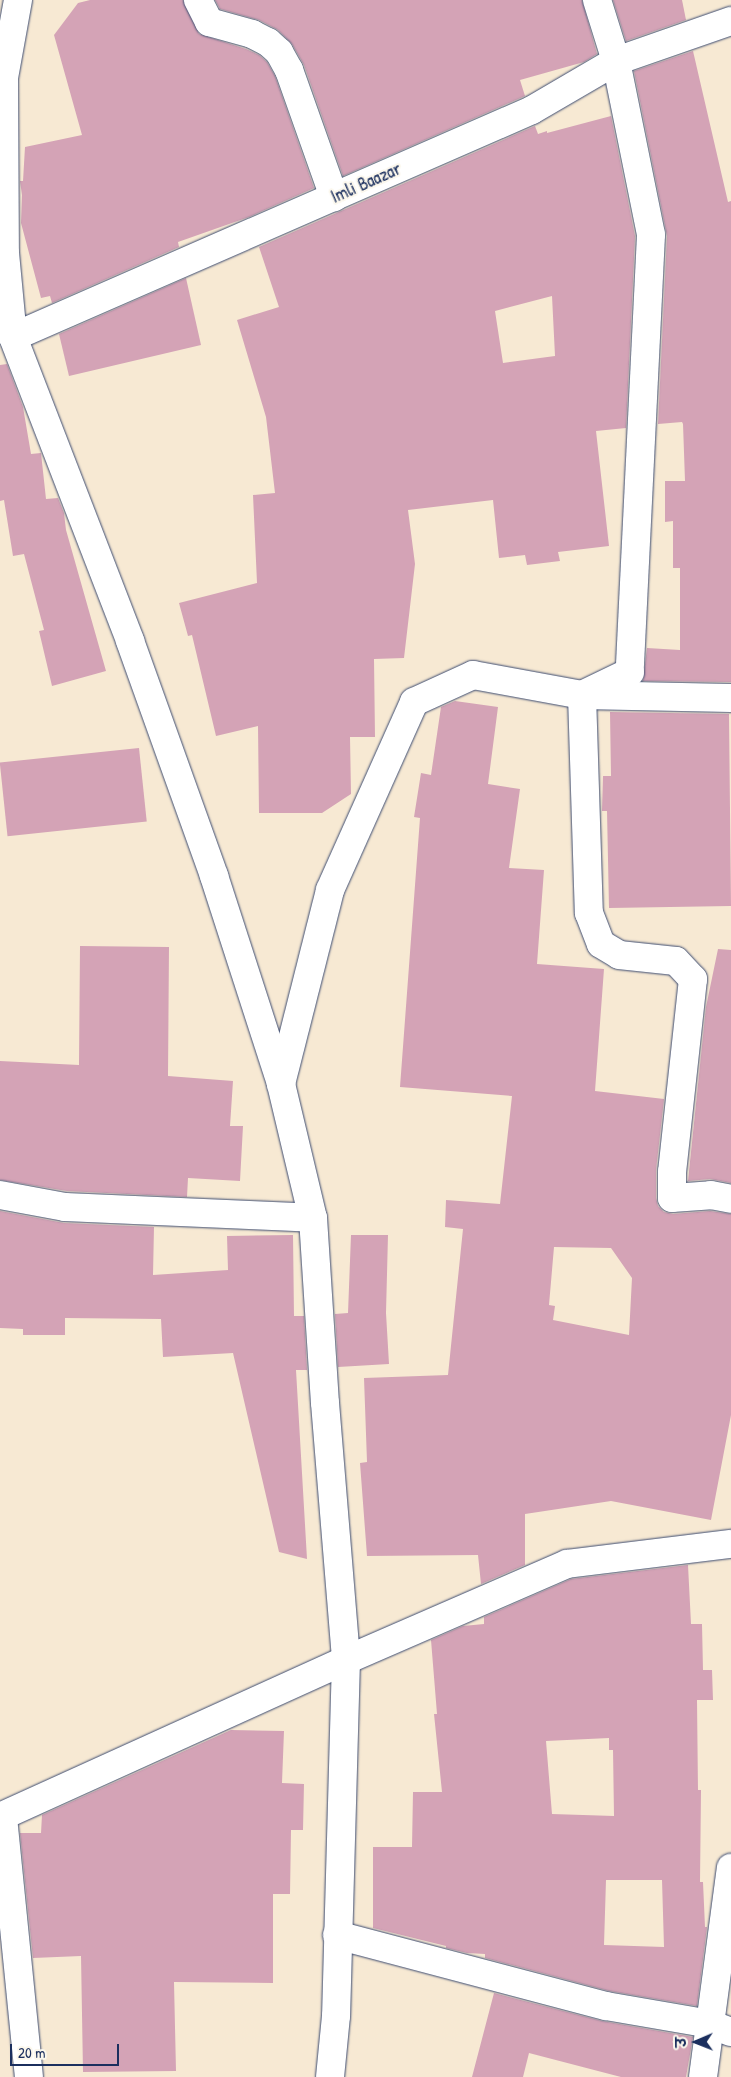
<!DOCTYPE html>
<html>
<head>
<meta charset="utf-8">
<style>
  body { margin:0 }
  #map { position:relative; width:731px; height:2077px; overflow:hidden; background:#f7e9d3; font-family:"Patrick Hand","Playpen Sans Deva",sans-serif }
  div>[style] { position:absolute }
  .building>* { inset:0; background:#d4a3b6; transform-origin:0 0 }
  .roads { filter:drop-shadow(0 0 1px #3c4b70) drop-shadow(0 0 1px #3c4b70) }
  .minor>* { height:28px; margin:-14px; padding:0 14px; transform-origin:14px; border-radius:14px; background:#fff }
  .major>* { height:28px; margin:-14px; padding:0 14px; transform-origin:14px; border-radius:14px; background:#fff }
  span { translate:-50% -50%; white-space:nowrap; text-align:center; line-height:1.15; -webkit-text-stroke:4px #fbf7ec; paint-order:stroke }
  .street-label { font-size:18px; color:#1b2f5e }
  .north { position:absolute; left:671px; top:2017px; width:50px; height:50px; -webkit-text-stroke:4px #fbf7ec; paint-order:stroke; rotate:269deg; font-size:14px; font-weight:700; line-height:20px; text-align:center; color:#1b2f5e }
  .north::after { content:''; display:block; margin:auto; width:18px; height:22px; background:#1b2f5e; clip-path:polygon(50% 0,100% 100%,50% 72%,0 100%) }
  .scale { position:absolute; left:10px; top:2044px; width:109px; height:22px; box-sizing:border-box; border:2px solid #1b2f5e; border-top:0; padding-left:6px; font-size:15px; line-height:18px; white-space:nowrap; color:#1b2f5e; -webkit-text-stroke:4px #fbf7ec; paint-order:stroke }
</style>
</head>
<body>
<div id="map">
  <div class="building">
    <div style="clip-path:polygon(90px 0,183px 0,199px 34px,246px 49px,259px 55px,267px 62px,275px 76px,314px 188px,249px 217px,178px 242px,179px 247px,52px 303px,50px 296px,41px 298px,21px 223px,22px 195px,20px 181px,23px 181px,25px 147px,82px 135px,54px 35px,78px 3px)"></div>
    <div style="clip-path:polygon(215px 0,582px 0,597px 54px,584px 62px,520px 80px,525px 96px,343px 176px,304px 65px,292px 44px,278px 30px,259px 20px,220px 9px)"></div>
    <div style="clip-path:polygon(613px 0,682px 0,686px 20px,626px 41px)"></div>
    <div style="clip-path:polygon(693px 51px,728px 202px,731px 201px,731px 682px,643px 681px,647px 648px,680px 650px,680px 568px,673px 568px,673px 521px,665px 522px,665px 481px,685px 481px,683px 424px,682px 422px,658px 424px,667px 236px,634px 71px)"></div>
    <div style="clip-path:polygon(evenodd,611px 116px,635px 236px,626px 428px,596px 431px,609px 546px,558px 552px,560px 561px,527px 565px,525px 555px,499px 558px,493px 500px,408px 510px,415px 564px,404px 658px,374px 659px,375px 737px,350px 737px,351px 794px,322px 813px,259px 813px,258px 726px,216px 736px,192px 635px,188px 636px,179px 603px,257px 583px,253px 495px,275px 493px,266px 417px,237px 320px,279px 307px,259px 247px,535px 126px,538px 134px,547px 131px,547px 133px,611px 116px,552px 296px,555px 356px,503px 363px,495px 311px,552px 296px)"></div>
    <div style="clip-path:polygon(186px 278px,201px 345px,69px 376px,59px 334px)"></div>
    <div style="clip-path:polygon(7px 364px,23px 407px,31px 454px,41px 453px,46px 499px,58px 498px,64px 513px,66px 530px,106px 671px,52px 686px,39px 631px,44px 630px,24px 554px,13px 556px,4px 500px,0 501px,0 365px)"></div>
    <div style="clip-path:polygon(evenodd,455px 701px,498px 707px,488px 784px,520px 789px,509px 868px,544px 870px,537px 964px,604px 969px,595px 1091px,664px 1099px,656px 1170px,656px 1198px,658px 1206px,664px 1212px,673px 1214px,710px 1211px,731px 1214px,731px 1415px,711px 1520px,611px 1501px,525px 1514px,525px 1565px,481px 1584px,478px 1555px,367px 1556px,360px 1463px,367px 1462px,364px 1378px,448px 1375px,463px 1229px,445px 1227px,446px 1200px,500px 1204px,512px 1096px,400px 1087px,420px 818px,414px 817px,421px 773px,431px 775px,441px 707px,455px 701px,554px 1247px,611px 1248px,632px 1278px,629px 1335px,553px 1320px,555px 1306px,549px 1305px,554px 1247px)"></div>
    <div style="clip-path:polygon(610px 712px,729px 714px,731px 906px,609px 908px,607px 811px,602px 811px,603px 776px,611px 776px)"></div>
    <div style="left:139px;top:748px;width:74px;height:140px;rotate:84deg"></div>
    <div style="clip-path:polygon(80px 946px,169px 947px,168px 1076px,233px 1081px,230px 1126px,243px 1126px,240px 1181px,188px 1178px,187px 1197px,67px 1191px,0 1180px,0 1061px,79px 1065px)"></div>
    <div style="clip-path:polygon(718px 949px,731px 950px,731px 1183px,710px 1179px,688px 1181px,706px 1007px)"></div>
    <div style="clip-path:polygon(0 1211px,64px 1223px,154px 1227px,153px 1275px,228px 1270px,227px 1236px,293px 1235px,294px 1316px,304px 1316px,307px 1370px,296px 1370px,307px 1559px,279px 1552px,233px 1353px,163px 1357px,161px 1319px,65px 1318px,65px 1335px,23px 1335px,23px 1329px,0 1328px)"></div>
    <div style="clip-path:polygon(351px 1235px,388px 1235px,386px 1313px,389px 1364px,338px 1367px,335px 1314px,348px 1313px)"></div>
    <div style="clip-path:polygon(evenodd,688px 1565px,691px 1624px,702px 1624px,703px 1670px,712px 1670px,713px 1700px,697px 1700px,698px 1790px,701px 1790px,700px 1882px,703px 1882px,705px 1927px,707px 1927px,697px 2006px,609px 1991px,485px 1958px,485px 1954px,467px 1953px,446px 1948px,446px 1946px,373px 1928px,373px 1847px,412px 1847px,413px 1792px,442px 1792px,434px 1714px,437px 1714px,431px 1640px,463px 1626px,484px 1624px,484px 1617px,571px 1579px,688px 1565px,609px 1738px,609px 1750px,613px 1750px,614px 1816px,552px 1814px,546px 1741px,609px 1738px,688px 1565px,606px 1880px,662px 1880px,664px 1947px,604px 1945px,606px 1880px)"></div>
    <div style="clip-path:polygon(231px 1730px,284px 1731px,282px 1783px,304px 1784px,303px 1830px,291px 1830px,290px 1894px,273px 1894px,273px 1983px,174px 1982px,176px 2071px,83px 2072px,81px 1956px,33px 1958px,20px 1833px,41px 1833px,42px 1815px)"></div>
    <div style="clip-path:polygon(494px 1993px,602px 2021px,693px 2037px,686px 2077px,621px 2077px,529px 2053px,523px 2077px,472px 2077px)"></div>
  </div>
  <div class="roads">
    <div class="minor">
      <div style="left:198px;top:0;width:25px;rotate:63deg"></div>
      <div style="left:209px;top:22px;width:45px;rotate:15.6deg"></div>
      <div style="left:252px;top:34px;width:18px;rotate:27deg"></div>
      <div style="left:268px;top:42px;width:15px;rotate:42deg"></div>
      <div style="left:279px;top:52px;width:21px;rotate:61deg"></div>
      <div style="left:289px;top:70px;width:135px;rotate:70.5deg"></div>
      <div style="left:597px;top:0;width:64px;rotate:72.7deg"></div>
      <div style="left:616px;top:61px;width:177px;rotate:78.6deg"></div>
      <div style="left:651px;top:235px;width:438px;rotate:92.8deg"></div>
      <div style="left:630px;top:672px;width:53px;rotate:154.4deg"></div>
      <div style="left:582px;top:695px;width:218px;rotate:88.2deg"></div>
      <div style="left:589px;top:913px;width:33px;rotate:69deg"></div>
      <div style="left:601px;top:944px;width:21px;rotate:31deg"></div>
      <div style="left:619px;top:955px;width:57px;rotate:6deg"></div>
      <div style="left:676px;top:961px;width:25px;rotate:47deg"></div>
      <div style="left:693px;top:979px;width:194px;rotate:96.2deg"></div>
      <div style="left:672px;top:1172px;width:26px;rotate:90deg"></div>
      <div style="left:672px;top:1198px;width:39px;rotate:-4deg"></div>
      <div style="left:711px;top:1195px;width:20px;rotate:11deg"></div>
      <div style="left:13px;top:337px;width:566px;rotate:-23.62deg"></div>
      <div style="left:532px;top:110px;width:97px;rotate:-30.3deg"></div>
      <div style="left:616px;top:61px;width:122px;rotate:-19.2deg"></div>
      <div style="left:281px;top:1084px;width:200px;rotate:-75.8deg"></div>
      <div style="left:330px;top:890px;width:206px;rotate:-65.9deg"></div>
      <div style="left:414px;top:702px;width:65px;rotate:-24.6deg"></div>
      <div style="left:473px;top:675px;width:111px;rotate:10.4deg"></div>
      <div style="left:582px;top:695px;width:149px;rotate:1.2deg"></div>
      <div style="left:0;top:1195px;width:66px;rotate:10.5deg"></div>
      <div style="left:65px;top:1207px;width:248px;rotate:2.5deg"></div>
      <div style="left:0;top:1817px;width:380px;rotate:-24.4deg"></div>
      <div style="left:346px;top:1660px;width:241px;rotate:-23.5deg"></div>
      <div style="left:567px;top:1564px;width:165px;rotate:-7deg"></div>
      <div style="left:3px;top:1817px;width:261px;rotate:84.3deg"></div>
      <div style="left:337px;top:1935px;width:278px;rotate:14.8deg"></div>
      <div style="left:606px;top:2006px;width:106px;rotate:9.8deg"></div>
      <div style="left:710px;top:2024px;width:22px;rotate:21deg"></div>
      <div style="left:703px;top:2077px;width:211px;rotate:-82.4deg"></div>
    </div>
    <div class="major">
      <div style="left:18px;top:0;width:79px;rotate:100.2deg"></div>
      <div style="left:4px;top:78px;width:175px;rotate:89.7deg"></div>
      <div style="left:5px;top:253px;width:84px;rotate:84.6deg"></div>
      <div style="left:13px;top:337px;width:326px;rotate:68.9deg"></div>
      <div style="left:130px;top:641px;width:250px;rotate:70.3deg"></div>
      <div style="left:214px;top:876px;width:219px;rotate:72.1deg"></div>
      <div style="left:281px;top:1084px;width:138px;rotate:76.6deg"></div>
      <div style="left:313px;top:1218px;width:185px;rotate:86.3deg"></div>
      <div style="left:325px;top:1403px;width:258px;rotate:85.3deg"></div>
      <div style="left:346px;top:1660px;width:356px;rotate:91.6deg"></div>
      <div style="left:336px;top:2016px;width:61px;rotate:95.6deg"></div>
    </div>
  </div>
  <div class="street-label">
    <span style="left:366px;top:183px;rotate:-24deg">Imli Baazar</span>
  </div>
  <div class="north">उ</div>
  <div class="scale">20 m</div>
</div>
</body>
</html>
